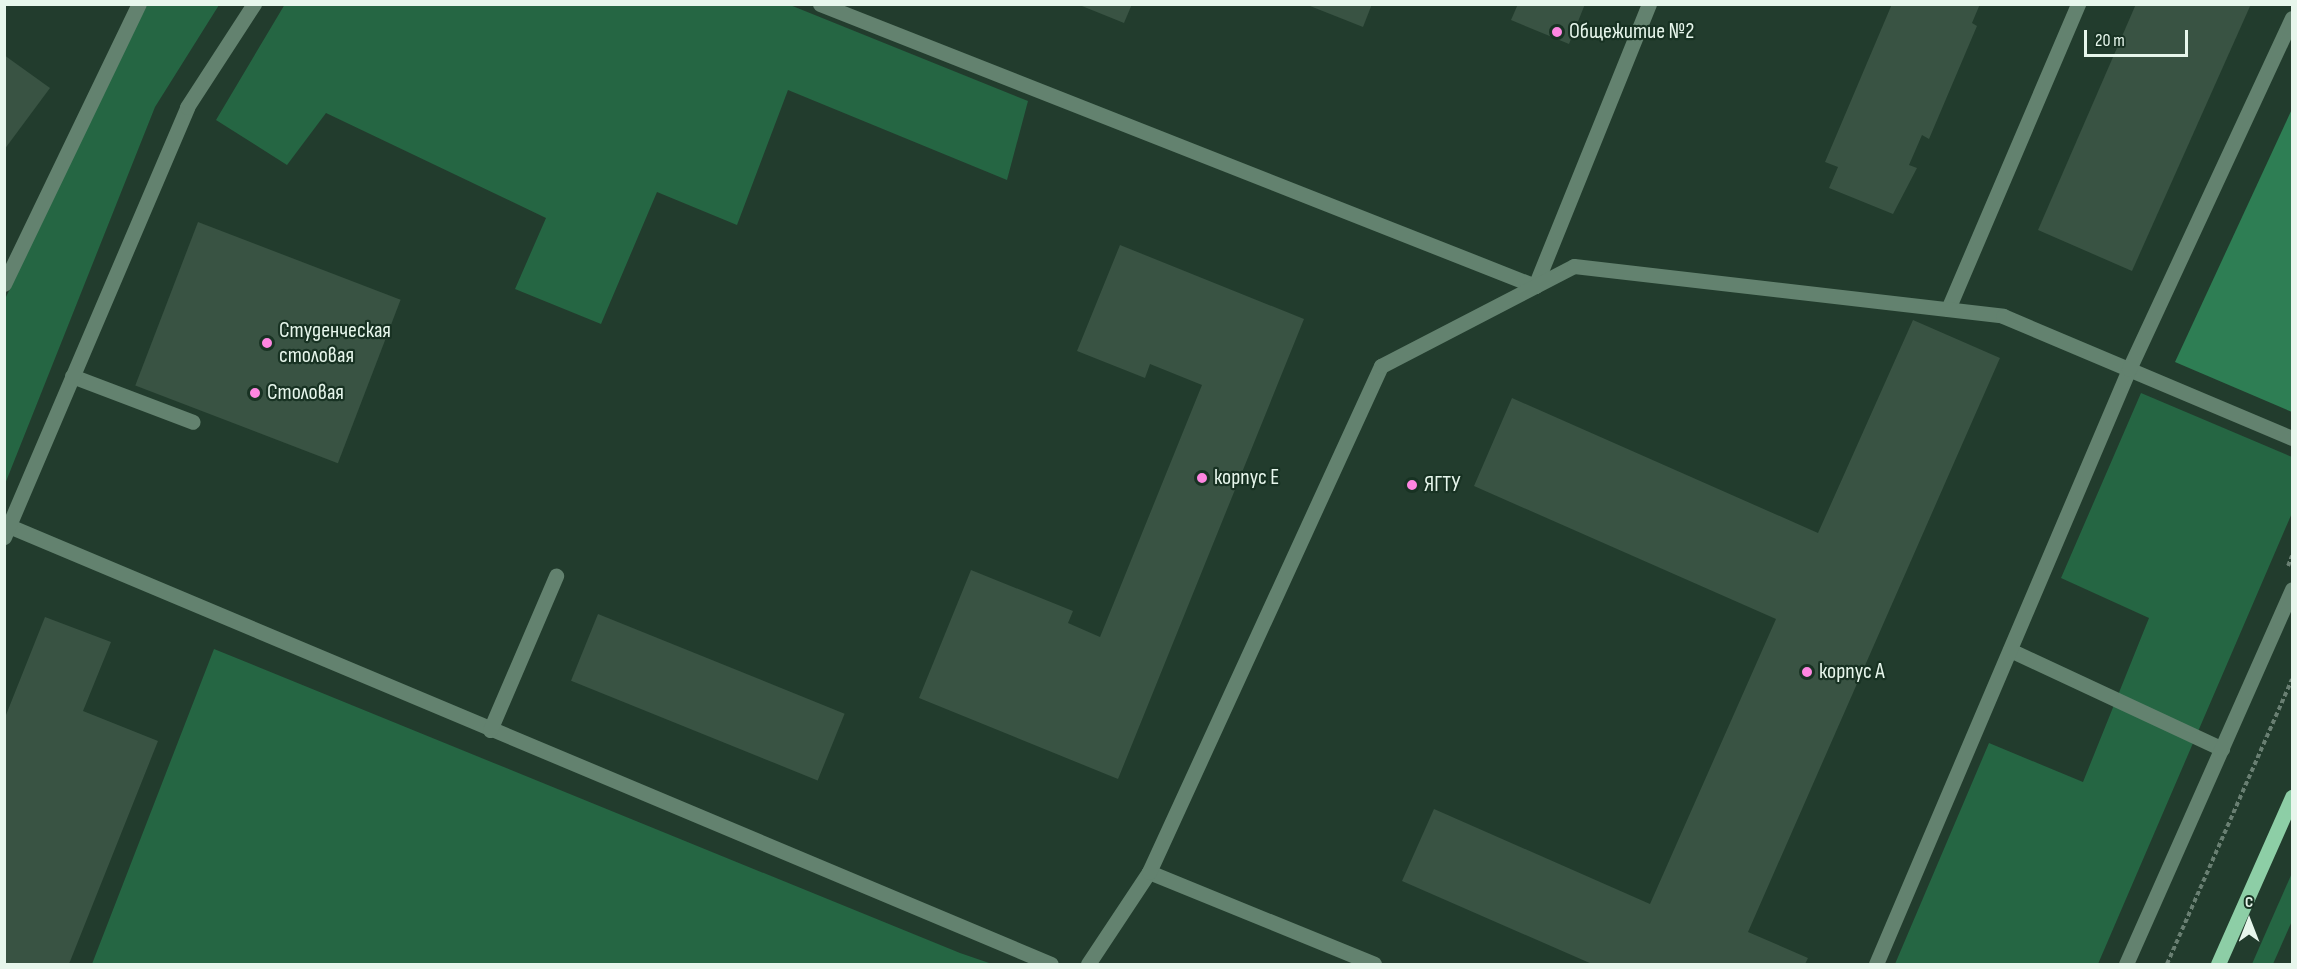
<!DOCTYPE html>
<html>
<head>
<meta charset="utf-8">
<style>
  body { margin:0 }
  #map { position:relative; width:2297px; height:969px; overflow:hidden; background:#223c2d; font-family:"Sofia Sans Condensed",sans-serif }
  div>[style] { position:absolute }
  .green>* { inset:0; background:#256643 }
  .forest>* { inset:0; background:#2e7e54 }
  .building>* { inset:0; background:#395343; transform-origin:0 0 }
  .path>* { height:4px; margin-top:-2px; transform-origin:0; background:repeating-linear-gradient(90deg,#697f72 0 4.5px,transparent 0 7.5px) }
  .minor>* { height:15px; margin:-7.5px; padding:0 7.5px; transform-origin:7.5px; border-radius:7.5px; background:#63826f }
  .major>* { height:15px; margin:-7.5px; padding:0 7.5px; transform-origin:7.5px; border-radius:7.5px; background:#8dcea6 }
  .dots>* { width:16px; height:16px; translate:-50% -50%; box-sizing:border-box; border:3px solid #183223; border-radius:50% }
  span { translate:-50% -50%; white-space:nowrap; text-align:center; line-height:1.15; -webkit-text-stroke:4.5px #183223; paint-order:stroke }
  .poi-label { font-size:22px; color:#e7f6ec }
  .left { translate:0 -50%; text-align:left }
  .frame { position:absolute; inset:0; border:6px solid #e7f6ec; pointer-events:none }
  .north { position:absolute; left:2219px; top:891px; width:60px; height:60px; -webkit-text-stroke:4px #183223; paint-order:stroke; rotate:0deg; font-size:16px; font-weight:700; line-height:24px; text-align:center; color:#e7f6ec }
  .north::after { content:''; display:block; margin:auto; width:21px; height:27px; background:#e7f6ec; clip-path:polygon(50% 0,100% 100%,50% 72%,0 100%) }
  .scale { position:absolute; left:2084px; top:30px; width:104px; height:27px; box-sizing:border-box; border:3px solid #e7f6ec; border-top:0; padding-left:8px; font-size:18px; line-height:21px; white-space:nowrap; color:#e7f6ec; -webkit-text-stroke:4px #183223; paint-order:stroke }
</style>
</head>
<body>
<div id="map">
  <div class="green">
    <div style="clip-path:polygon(285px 4px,790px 5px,1028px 101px,1007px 180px,788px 90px,737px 225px,657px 192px,601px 324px,515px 289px,546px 218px,326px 113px,287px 165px,216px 120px)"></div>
    <div style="clip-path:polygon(146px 5px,219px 5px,155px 107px,5px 484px,5px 299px)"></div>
    <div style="clip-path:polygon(2141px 393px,2292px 457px,2292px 513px,2098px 964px,1895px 964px,1989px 743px,2083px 782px,2149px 618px,2061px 578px)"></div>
    <div style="clip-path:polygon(214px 649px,960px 953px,992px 964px,92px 964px)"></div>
    <div style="clip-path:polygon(2292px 873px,2292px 921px,2273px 964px,2252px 964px)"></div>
  </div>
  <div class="forest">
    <div style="clip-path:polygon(2292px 109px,2292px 412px,2175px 362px)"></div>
  </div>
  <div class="building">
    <div style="clip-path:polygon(1077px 4px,1132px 4px,1124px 23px)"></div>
    <div style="clip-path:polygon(1305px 4px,1372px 4px,1363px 27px)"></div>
    <div style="clip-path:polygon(1518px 4px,1585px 4px,1569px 44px,1511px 20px)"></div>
    <div style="clip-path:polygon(1892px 4px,1980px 4px,1972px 23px,1977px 26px,1929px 139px,1922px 135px,1909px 165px,1917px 168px,1893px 214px,1829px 188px,1838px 167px,1825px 162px)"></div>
    <div style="clip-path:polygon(2136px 4px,2251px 4px,2132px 271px,2038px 230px)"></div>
    <div style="clip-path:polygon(4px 55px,50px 88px,4px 150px)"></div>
    <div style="left:198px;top:222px;width:217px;height:175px;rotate:21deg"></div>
    <div style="clip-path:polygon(1120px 245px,1304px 319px,1118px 779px,919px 698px,971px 570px,1073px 611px,1068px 623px,1100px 637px,1202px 385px,1150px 364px,1145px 378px,1077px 351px)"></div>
    <div style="clip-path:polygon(1913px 320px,2000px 358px,1748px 932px,1808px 958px,1805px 964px,1592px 964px,1402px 881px,1434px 809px,1650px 904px,1776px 619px,1474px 486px,1512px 398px,1818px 533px)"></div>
    <div style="left:598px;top:614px;width:266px;height:72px;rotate:22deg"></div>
    <div style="clip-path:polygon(45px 617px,111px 642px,83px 711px,158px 741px,69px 964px,4px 964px,4px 720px)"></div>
  </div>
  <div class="path">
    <div style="left:2288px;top:566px;width:11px;rotate:-68deg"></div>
    <div style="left:2167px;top:964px;width:311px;rotate:-66.3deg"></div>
  </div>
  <div class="minor">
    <div style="left:820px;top:4px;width:769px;rotate:21.52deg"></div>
    <div style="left:1535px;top:286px;width:304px;rotate:-68deg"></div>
    <div style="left:4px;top:284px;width:311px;rotate:-64.3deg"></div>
    <div style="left:1948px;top:309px;width:332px;rotate:-66.9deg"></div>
    <div style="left:72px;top:376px;width:129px;rotate:20.8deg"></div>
    <div style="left:9px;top:526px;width:1130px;rotate:22.8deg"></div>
    <div style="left:4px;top:537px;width:467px;rotate:-66.9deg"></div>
    <div style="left:187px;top:107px;width:123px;rotate:-57deg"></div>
    <div style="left:2010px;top:650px;width:234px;rotate:25deg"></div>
    <div style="left:490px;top:730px;width:168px;rotate:-66.8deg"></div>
    <div style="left:1149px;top:872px;width:243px;rotate:22.2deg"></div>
    <div style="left:1088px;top:964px;width:110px;rotate:-56.5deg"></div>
    <div style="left:1149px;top:872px;width:557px;rotate:-65.37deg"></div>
    <div style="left:1381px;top:366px;width:217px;rotate:-27.4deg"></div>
    <div style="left:1574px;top:266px;width:432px;rotate:6.6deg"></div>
    <div style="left:2003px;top:316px;width:314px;rotate:22.9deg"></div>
    <div style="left:1876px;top:964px;width:647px;rotate:-66.96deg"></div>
    <div style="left:2129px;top:369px;width:387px;rotate:-65.1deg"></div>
    <div style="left:2126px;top:964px;width:410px;rotate:-66.1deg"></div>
  </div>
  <div class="major">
    <div style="left:2218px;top:964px;width:183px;rotate:-66.1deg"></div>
  </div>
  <div class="dots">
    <div style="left:1557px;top:32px;background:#fe86e1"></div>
    <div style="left:267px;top:343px;background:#fe86e1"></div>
    <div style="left:255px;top:393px;background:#fe86e1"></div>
    <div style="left:1202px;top:478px;background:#fe86e1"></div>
    <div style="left:1412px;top:485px;background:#fe86e1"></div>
    <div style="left:1807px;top:672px;background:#fe86e1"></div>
  </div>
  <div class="poi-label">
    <span class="left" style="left:1569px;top:32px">Общежитие №2</span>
    <span class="left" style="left:279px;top:343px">Студенческая<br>столовая</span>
    <span class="left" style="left:267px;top:393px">Столовая</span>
    <span class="left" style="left:1214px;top:478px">корпус Е</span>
    <span class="left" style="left:1424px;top:485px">ЯГТУ</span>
    <span class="left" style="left:1819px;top:672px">корпус А</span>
  </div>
  <div class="frame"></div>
  <div class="north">С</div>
  <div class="scale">20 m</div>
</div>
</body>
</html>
